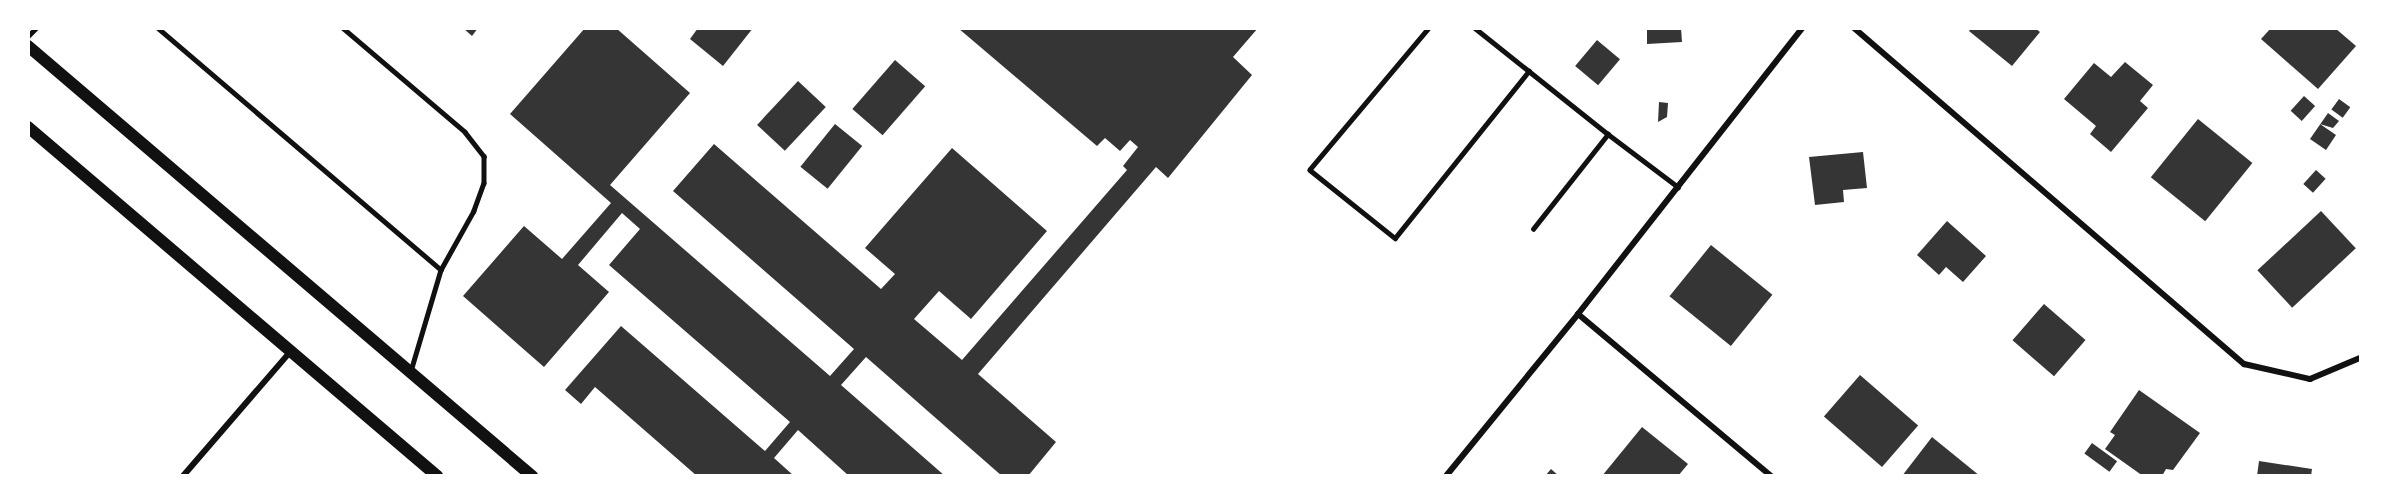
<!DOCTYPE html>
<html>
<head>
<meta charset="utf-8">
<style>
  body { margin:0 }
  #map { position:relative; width:2389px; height:504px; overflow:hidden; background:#fff; font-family:"Alegreya Sans",sans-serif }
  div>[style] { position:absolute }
  .building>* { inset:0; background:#353535; transform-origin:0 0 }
  .service>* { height:4.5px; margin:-2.25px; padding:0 2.25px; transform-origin:2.25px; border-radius:2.25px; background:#111 }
  .minor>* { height:6px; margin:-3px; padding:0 3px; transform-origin:3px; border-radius:3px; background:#111 }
  .secondary>* { height:12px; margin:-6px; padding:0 6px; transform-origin:6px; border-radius:6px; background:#111 }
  span { translate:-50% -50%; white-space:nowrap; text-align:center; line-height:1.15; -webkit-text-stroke:4.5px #fff; paint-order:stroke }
  .frame { position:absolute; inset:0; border:30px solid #fff; pointer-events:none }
</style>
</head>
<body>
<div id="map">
  <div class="building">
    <div style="clip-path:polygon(463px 28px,478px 28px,472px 36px)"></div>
    <div style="clip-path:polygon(585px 28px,616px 28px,690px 93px,610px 185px,830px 376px,854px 349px,673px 191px,714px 144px,881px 289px,895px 274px,865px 248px,952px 148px,1047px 231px,971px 319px,939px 291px,914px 319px,962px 360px,1127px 170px,1123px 166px,1138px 147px,1130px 140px,1120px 151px,1105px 138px,1097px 146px,958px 28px,1258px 28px,1233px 57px,1252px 75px,1168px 178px,1156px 167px,978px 374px,1056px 442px,1028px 476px,1002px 476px,866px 357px,841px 385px,945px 476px,849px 476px,798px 430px,774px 458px,794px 476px,697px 476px,595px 387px,581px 404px,565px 390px,621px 326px,765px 451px,790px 422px,609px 265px,640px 229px,622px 213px,578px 265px,609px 292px,544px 367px,463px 296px,524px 226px,562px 259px,611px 203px,510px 114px)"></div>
    <div style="clip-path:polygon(698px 28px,753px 28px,723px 66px,690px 39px)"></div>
    <div style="clip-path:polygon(1647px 28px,1681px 28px,1682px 42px,1647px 44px)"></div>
    <div style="clip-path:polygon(1971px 28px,2035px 28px,2040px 32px,2012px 66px,1969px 31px)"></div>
    <div style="clip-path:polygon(2271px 28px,2335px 28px,2356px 46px,2318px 89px,2261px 39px)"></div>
    <div style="left:1597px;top:40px;width:30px;height:34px;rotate:40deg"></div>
    <div style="left:895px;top:60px;width:40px;height:65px;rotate:41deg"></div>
    <div style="clip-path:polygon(2125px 62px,2153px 85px,2140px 101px,2148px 108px,2111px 152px,2090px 134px,2096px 126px,2064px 99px,2094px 63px,2111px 77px)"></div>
    <div style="left:798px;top:81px;width:38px;height:60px;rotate:43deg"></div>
    <div style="left:2304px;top:96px;width:15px;height:20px;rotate:42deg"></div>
    <div style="left:2339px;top:99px;width:14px;height:13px;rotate:36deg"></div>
    <div style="clip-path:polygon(1659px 102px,1668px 103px,1667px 117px,1658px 122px)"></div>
    <div style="clip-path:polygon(2328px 113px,2339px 121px,2333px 128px,2320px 124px,2336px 135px,2326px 150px,2310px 139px)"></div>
    <div style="left:2198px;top:119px;width:70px;height:75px;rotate:39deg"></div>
    <div style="left:835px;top:124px;width:35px;height:55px;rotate:39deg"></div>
    <div style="clip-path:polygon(1863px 152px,1867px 188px,1843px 190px,1844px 202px,1815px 205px,1809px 157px)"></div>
    <div style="left:2316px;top:170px;width:13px;height:19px;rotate:42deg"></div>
    <div style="left:2321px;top:211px;width:51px;height:87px;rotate:47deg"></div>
    <div style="clip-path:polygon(1947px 221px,1986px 256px,1963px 282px,1946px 267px,1939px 275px,1917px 255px)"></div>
    <div style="left:1711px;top:245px;width:79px;height:66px;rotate:39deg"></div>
    <div style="left:2044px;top:304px;width:55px;height:48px;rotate:41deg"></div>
    <div style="left:1860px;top:375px;width:77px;height:55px;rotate:41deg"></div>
    <div style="clip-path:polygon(2139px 390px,2200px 433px,2173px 470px,2166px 469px,2162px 476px,2143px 476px,2105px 449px,2115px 435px,2110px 432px)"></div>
    <div style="clip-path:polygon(1642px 427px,1688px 464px,1678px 476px,1602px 476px)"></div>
    <div style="clip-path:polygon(1932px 437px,1980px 476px,1902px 476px)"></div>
    <div style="left:2092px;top:443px;width:31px;height:13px;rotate:36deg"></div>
    <div style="clip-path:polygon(2259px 461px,2312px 469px,2311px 476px,2257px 476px)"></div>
    <div style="clip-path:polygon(1551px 469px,1559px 476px,1545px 476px)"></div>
  </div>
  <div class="service">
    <div style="left:158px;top:28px;width:372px;rotate:40.5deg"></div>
    <div style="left:343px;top:28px;width:160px;rotate:40.4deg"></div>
    <div style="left:465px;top:132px;width:31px;rotate:52deg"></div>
    <div style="left:484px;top:156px;width:27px;rotate:90deg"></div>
    <div style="left:484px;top:183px;width:30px;rotate:110deg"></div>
    <div style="left:474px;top:211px;width:68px;rotate:119.2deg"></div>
    <div style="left:441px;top:270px;width:105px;rotate:106.5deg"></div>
    <div style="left:1429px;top:28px;width:185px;rotate:130deg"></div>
    <div style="left:1310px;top:170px;width:109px;rotate:38.7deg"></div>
    <div style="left:1395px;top:238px;width:214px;rotate:-51.3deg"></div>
    <div style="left:1475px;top:28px;width:170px;rotate:38.6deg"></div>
    <div style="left:28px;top:36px;width:11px;rotate:-45deg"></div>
    <div style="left:1533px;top:229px;width:121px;rotate:-51.7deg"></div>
    <div style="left:1608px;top:134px;width:88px;rotate:37.1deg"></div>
  </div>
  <div class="minor">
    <div style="left:1854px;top:28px;width:515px;rotate:40.75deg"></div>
    <div style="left:2244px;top:364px;width:68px;rotate:12.8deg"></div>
    <div style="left:2310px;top:379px;width:54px;rotate:-22.8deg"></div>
    <div style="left:1578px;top:314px;width:252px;rotate:40deg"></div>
    <div style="left:183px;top:476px;width:165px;rotate:-49.2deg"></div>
    <div style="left:1446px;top:476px;width:209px;rotate:-50.8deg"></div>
    <div style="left:1578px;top:314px;width:363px;rotate:-51.9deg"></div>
  </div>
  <div class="secondary">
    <div style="left:28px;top:46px;width:663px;rotate:40.47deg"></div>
    <div style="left:28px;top:127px;width:538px;rotate:40.47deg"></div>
  </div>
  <div class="frame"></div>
</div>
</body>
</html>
